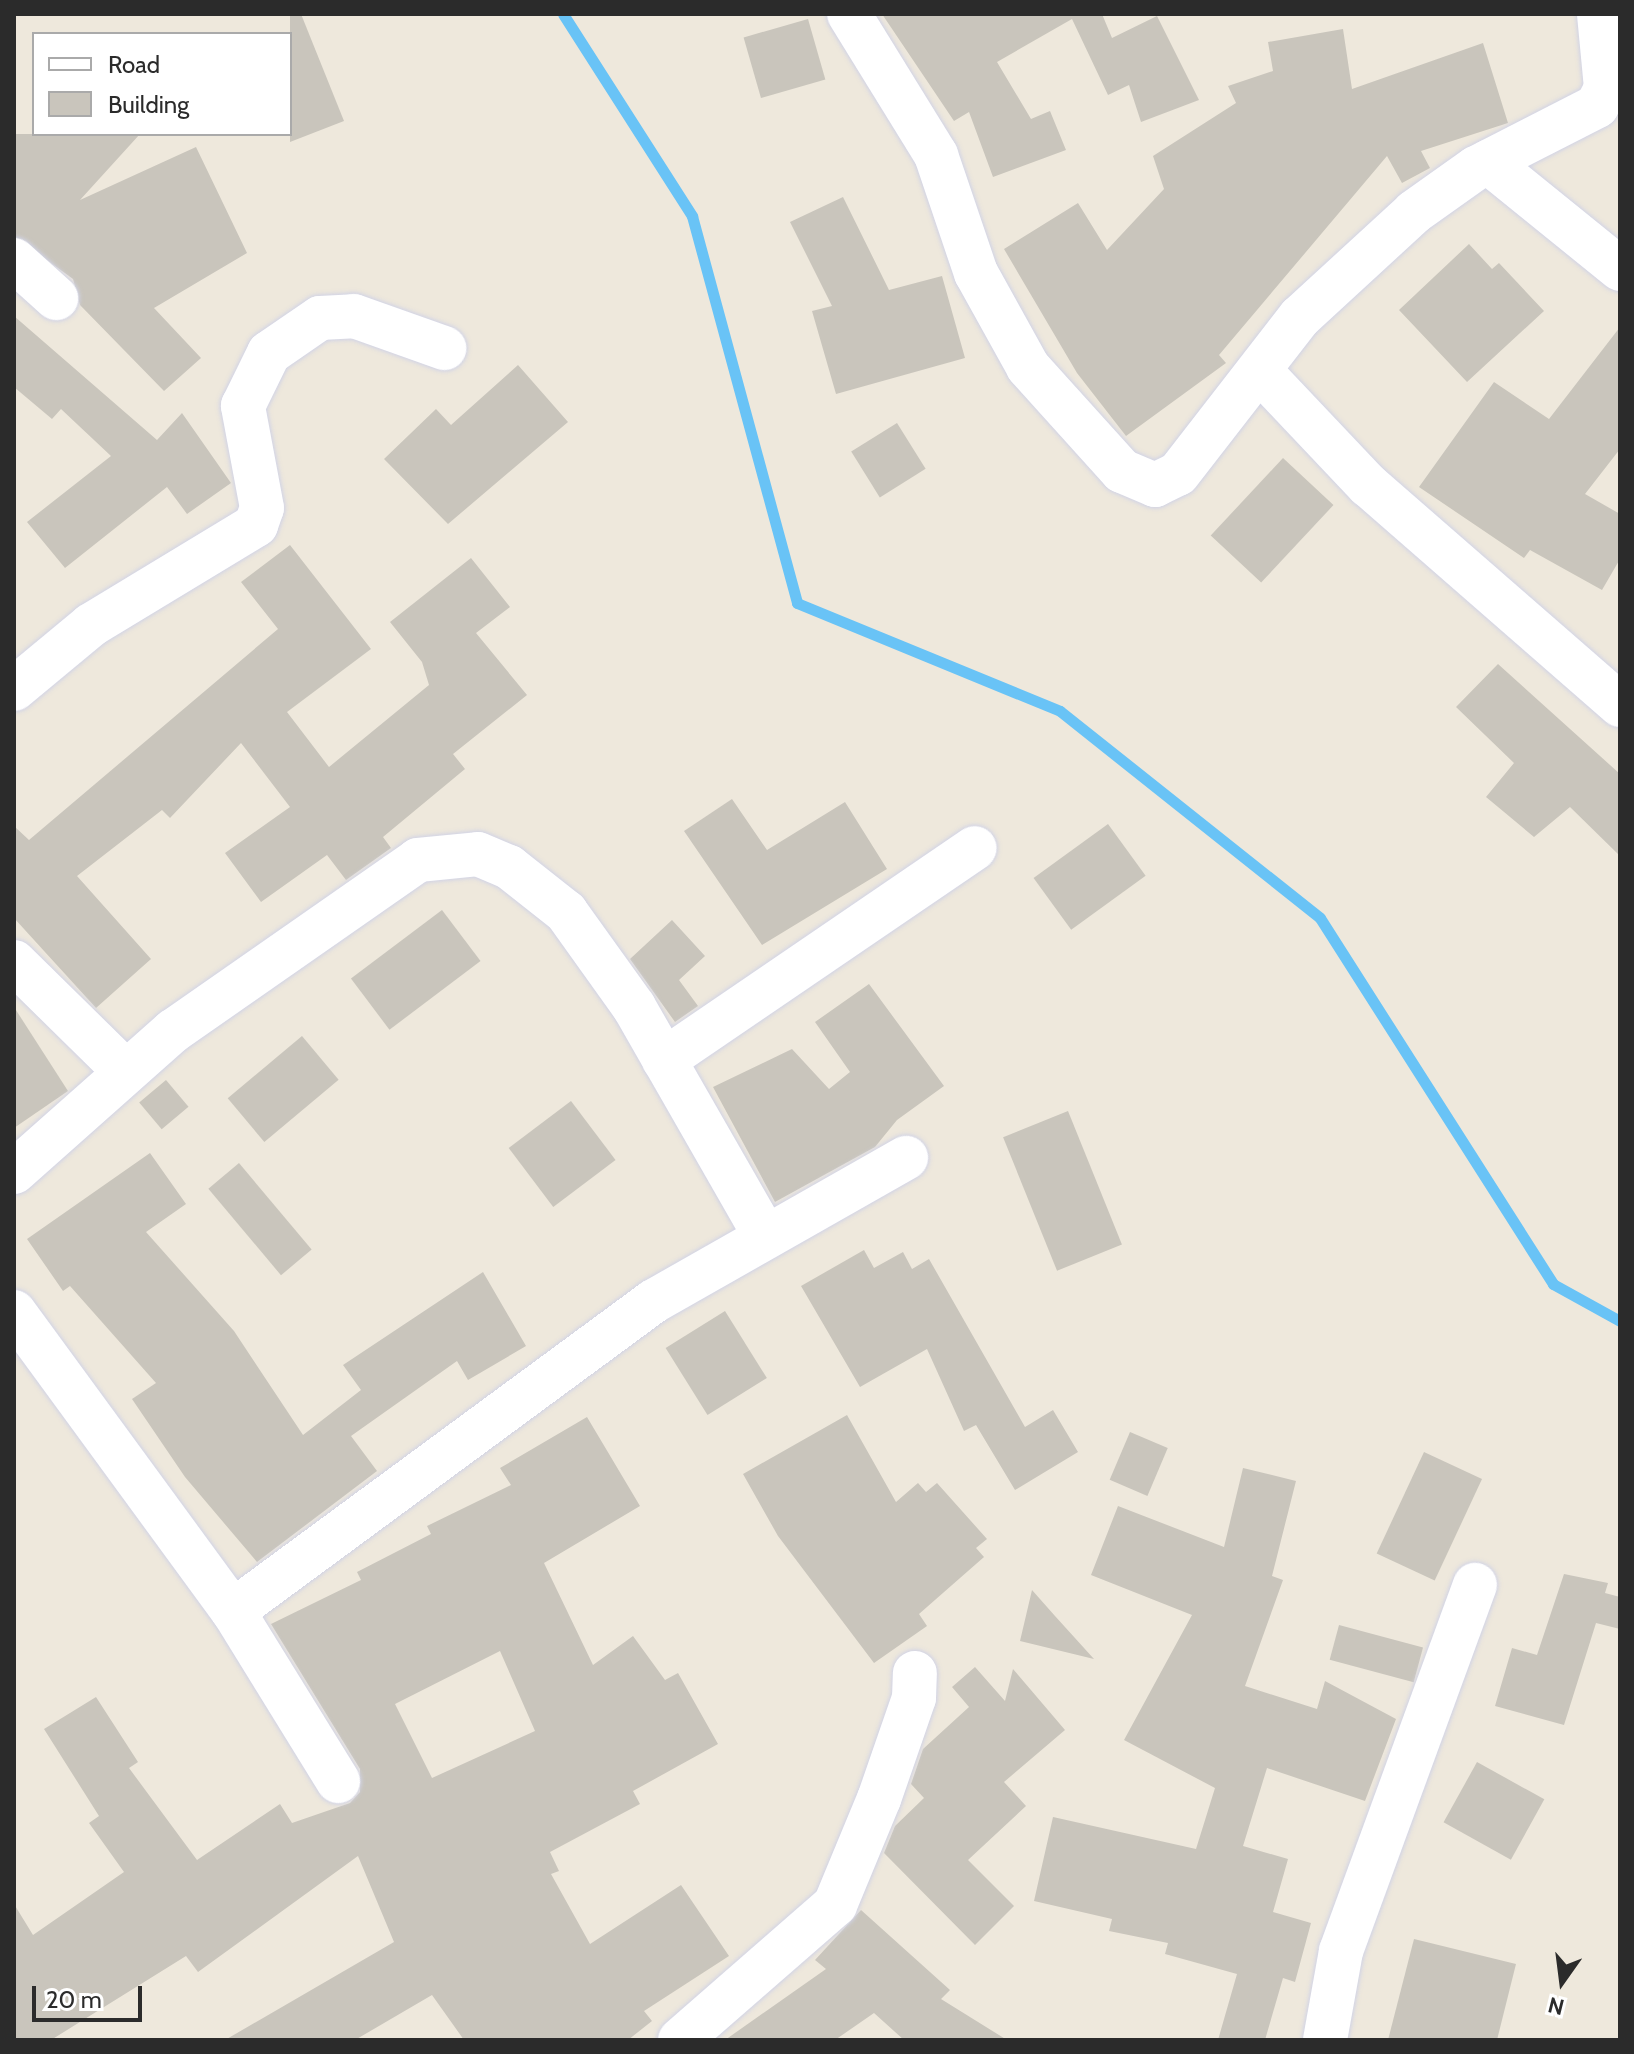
<!DOCTYPE html>
<html>
<head>
<meta charset="utf-8">
<style>
  body { margin:0 }
  #map { position:relative; width:1634px; height:2054px; overflow:hidden; background:#eee8dc; font-family:Cabin,sans-serif }
  div>[style] { position:absolute }
  .stream>* { height:11px; margin:-5.5px; padding:0 5.5px; transform-origin:5.5px; border-radius:5.5px; background:#69c3f6 }
  .building>* { inset:0; background:#c9c5bc; transform-origin:0 0 }
  .roads { filter:drop-shadow(0 0 2px #d1d3e5) drop-shadow(0 0 2px #d1d3e5) }
  .minor>* { height:44px; margin:-22px; padding:0 22px; transform-origin:22px; border-radius:22px; background:#fff }
  span { translate:-50% -50%; white-space:nowrap; text-align:center; line-height:1.15; -webkit-text-stroke:8px #fff; paint-order:stroke }
  .frame { position:absolute; inset:0; border:16px solid #2b2b2b; pointer-events:none }
  .legend { position:absolute; left:32px; top:32px; width:260px; height:104px; box-sizing:border-box; background:#fff; border:2px solid #aaa; margin:0; padding:10px 14px; list-style:none; font-size:24px; color:#2b2b2b }
  .legend li { display:flex; align-items:center; gap:16px; height:40px }
  .legend b { width:40px; border:2px solid #aaa }
  .north { position:absolute; left:1522px; top:1942px; width:80px; height:80px; -webkit-text-stroke:6px #fff; paint-order:stroke; rotate:194deg; font-size:22px; font-weight:700; line-height:32px; text-align:center; color:#2b2b2b }
  .north::after { content:''; display:block; margin:auto; width:28px; height:36px; background:#2b2b2b; clip-path:polygon(50% 0,100% 100%,50% 72%,0 100%) }
  .scale { position:absolute; left:32px; top:1986px; width:110px; height:36px; box-sizing:border-box; border:4px solid #2b2b2b; border-top:0; padding-left:10px; font-size:24px; line-height:28px; white-space:nowrap; color:#2b2b2b; -webkit-text-stroke:6px #fff; paint-order:stroke }
</style>
</head>
<body>
<div id="map">
  <div class="stream">
    <div style="left:563px;top:14px;width:240px;rotate:57.4deg"></div>
    <div style="left:692px;top:216px;width:401px;rotate:74.8deg"></div>
    <div style="left:797px;top:603px;width:284px;rotate:22.3deg"></div>
    <div style="left:1060px;top:711px;width:332px;rotate:38.5deg"></div>
    <div style="left:1320px;top:918px;width:434px;rotate:57.5deg"></div>
    <div style="left:1553px;top:1284px;width:77px;rotate:28.9deg"></div>
  </div>
  <div class="building">
    <div style="clip-path:polygon(290px 14px,301px 14px,344px 121px,290px 142px)"></div>
    <div style="clip-path:polygon(882px 14px,1102px 14px,1112px 38px,1157px 16px,1199px 100px,1141px 122px,1129px 85px,1108px 95px,1072px 19px,997px 62px,1031px 119px,1050px 111px,1066px 150px,993px 177px,969px 112px,954px 121px)"></div>
    <div style="left:808px;top:19px;width:63px;height:67px;rotate:74deg"></div>
    <div style="clip-path:polygon(1343px 29px,1352px 89px,1483px 43px,1508px 123px,1421px 151px,1430px 168px,1402px 183px,1387px 156px,1219px 355px,1226px 363px,1126px 436px,1077px 373px,1004px 249px,1078px 203px,1107px 250px,1164px 189px,1153px 156px,1236px 103px,1228px 86px,1273px 71px,1268px 42px)"></div>
    <div style="clip-path:polygon(14px 134px,140px 134px,80px 200px,196px 147px,247px 253px,154px 308px,201px 358px,164px 391px,80px 305px,73px 279px,14px 236px)"></div>
    <div style="clip-path:polygon(843px 197px,889px 290px,942px 276px,965px 358px,836px 394px,812px 311px,832px 306px,790px 222px)"></div>
    <div style="clip-path:polygon(1469px 244px,1492px 269px,1499px 263px,1544px 311px,1467px 382px,1399px 310px)"></div>
    <div style="clip-path:polygon(14px 316px,157px 440px,182px 413px,231px 483px,187px 514px,167px 487px,65px 568px,27px 522px,111px 456px,61px 409px,52px 419px,14px 387px)"></div>
    <div style="clip-path:polygon(1620px 327px,1620px 449px,1585px 494px,1620px 514px,1620px 559px,1602px 590px,1530px 550px,1524px 558px,1419px 487px,1494px 382px,1549px 419px)"></div>
    <div style="clip-path:polygon(518px 365px,568px 422px,448px 524px,384px 459px,436px 409px,451px 425px)"></div>
    <div style="left:897px;top:423px;width:54px;height:54px;rotate:58deg"></div>
    <div style="left:1283px;top:458px;width:69px;height:106px;rotate:43deg"></div>
    <div style="clip-path:polygon(290px 545px,371px 649px,287px 712px,329px 767px,429px 685px,422px 662px,390px 622px,471px 558px,510px 607px,476px 633px,527px 695px,453px 754px,465px 769px,383px 837px,391px 848px,346px 880px,327px 855px,261px 902px,225px 853px,290px 807px,241px 743px,170px 818px,162px 810px,77px 876px,151px 959px,96px 1008px,14px 918px,14px 826px,29px 840px,278px 629px,241px 582px)"></div>
    <div style="clip-path:polygon(1498px 664px,1620px 774px,1620px 856px,1570px 807px,1534px 837px,1486px 797px,1514px 763px,1456px 707px)"></div>
    <div style="clip-path:polygon(732px 799px,767px 850px,845px 802px,887px 869px,762px 945px,684px 831px)"></div>
    <div style="left:1108px;top:824px;width:64px;height:92px;rotate:54deg"></div>
    <div style="left:442px;top:910px;width:64px;height:114px;rotate:53deg"></div>
    <div style="clip-path:polygon(672px 920px,705px 956px,679px 980px,698px 1006px,675px 1022px,630px 959px)"></div>
    <div style="clip-path:polygon(869px 984px,944px 1086px,897px 1120px,875px 1147px,775px 1202px,713px 1087px,792px 1049px,829px 1089px,850px 1072px,815px 1022px)"></div>
    <div style="clip-path:polygon(14px 1007px,68px 1091px,14px 1128px)"></div>
    <div style="left:302px;top:1036px;width:57px;height:97px;rotate:50deg"></div>
    <div style="left:166px;top:1080px;width:35px;height:35px;rotate:50deg"></div>
    <div style="left:571px;top:1101px;width:74px;height:78px;rotate:53deg"></div>
    <div style="left:1068px;top:1111px;width:144px;height:70px;rotate:68deg"></div>
    <div style="clip-path:polygon(150px 1153px,186px 1204px,146px 1232px,234px 1331px,303px 1435px,361px 1390px,343px 1365px,483px 1272px,526px 1346px,468px 1380px,457px 1361px,351px 1436px,377px 1471px,257px 1562px,185px 1477px,132px 1399px,156px 1383px,70px 1286px,63px 1291px,27px 1239px)"></div>
    <div style="left:239px;top:1163px;width:113px;height:40px;rotate:50deg"></div>
    <div style="clip-path:polygon(864px 1250px,874px 1268px,903px 1252px,912px 1269px,929px 1259px,1025px 1427px,1053px 1410px,1078px 1452px,1015px 1490px,976px 1425px,964px 1431px,927px 1349px,860px 1387px,801px 1286px)"></div>
    <div style="left:725px;top:1311px;width:79px;height:70px;rotate:58deg"></div>
    <div style="clip-path:polygon(847px 1415px,896px 1502px,918px 1483px,926px 1492px,937px 1483px,987px 1539px,976px 1548px,984px 1557px,919px 1614px,927px 1626px,874px 1663px,778px 1536px,743px 1474px)"></div>
    <div style="clip-path:polygon(evenodd,587px 1417px,640px 1506px,544px 1563px,593px 1665px,633px 1636px,665px 1680px,678px 1673px,718px 1744px,633px 1791px,640px 1804px,550px 1852px,559px 1871px,551px 1874px,590px 1944px,681px 1885px,729px 1956px,644px 2011px,652px 2021px,628px 2040px,464px 2040px,432px 1995px,355px 2040px,225px 2040px,394px 1942px,358px 1856px,198px 1972px,186px 1956px,51px 2040px,14px 2040px,14px 1904px,33px 1935px,124px 1872px,89px 1823px,99px 1816px,44px 1729px,96px 1697px,138px 1762px,129px 1768px,197px 1860px,280px 1804px,292px 1823px,350px 1803px,360px 1792px,360px 1769px,271px 1624px,361px 1580px,357px 1572px,431px 1534px,427px 1526px,511px 1485px,500px 1468px,587px 1417px,500px 1651px,535px 1731px,432px 1778px,395px 1704px,500px 1651px)"></div>
    <div style="left:1130px;top:1432px;width:41px;height:52px;rotate:23deg"></div>
    <div style="left:1424px;top:1452px;width:64px;height:112px;rotate:25deg"></div>
    <div style="clip-path:polygon(1243px 1468px,1296px 1481px,1272px 1576px,1283px 1580px,1245px 1686px,1317px 1709px,1325px 1681px,1396px 1719px,1365px 1801px,1267px 1768px,1243px 1846px,1288px 1859px,1273px 1912px,1311px 1923px,1295px 1982px,1283px 1978px,1265px 2040px,1218px 2040px,1237px 1974px,1165px 1954px,1168px 1943px,1109px 1931px,1112px 1919px,1034px 1901px,1053px 1817px,1196px 1849px,1215px 1788px,1124px 1740px,1192px 1615px,1091px 1575px,1118px 1506px,1224px 1547px)"></div>
    <div style="clip-path:polygon(1564px 1574px,1608px 1583px,1605px 1593px,1620px 1597px,1620px 1629px,1596px 1623px,1564px 1725px,1495px 1706px,1512px 1648px,1537px 1655px)"></div>
    <div style="clip-path:polygon(1032px 1590px,1055px 1616px,1094px 1659px,1020px 1641px)"></div>
    <div style="left:1339px;top:1625px;width:87px;height:36px;rotate:15deg"></div>
    <div style="clip-path:polygon(975px 1667px,1005px 1701px,1013px 1669px,1065px 1730px,1004px 1782px,1026px 1806px,968px 1860px,1014px 1906px,975px 1945px,884px 1853px,895px 1826px,924px 1798px,911px 1784px,923px 1749px,969px 1707px,952px 1687px)"></div>
    <div style="left:1477px;top:1762px;width:77px;height:69px;rotate:29deg"></div>
    <div style="clip-path:polygon(861px 1910px,950px 1990px,941px 1999px,1007px 2040px,904px 2040px,874px 2013px,835px 2040px,725px 2040px,826px 1969px,815px 1960px)"></div>
    <div style="clip-path:polygon(1414px 1939px,1516px 1964px,1497px 2040px,1388px 2040px)"></div>
  </div>
  <div class="roads">
    <div class="minor">
      <div style="left:849px;top:14px;width:166px;rotate:58.3deg"></div>
      <div style="left:936px;top:155px;width:125px;rotate:71.3deg"></div>
      <div style="left:976px;top:273px;width:107px;rotate:61deg"></div>
      <div style="left:1028px;top:367px;width:140px;rotate:47.9deg"></div>
      <div style="left:1122px;top:471px;width:36px;rotate:23deg"></div>
      <div style="left:1155px;top:485px;width:25px;rotate:-26deg"></div>
      <div style="left:1178px;top:474px;width:199px;rotate:-52.2deg"></div>
      <div style="left:1300px;top:317px;width:155px;rotate:-42.6deg"></div>
      <div style="left:1414px;top:212px;width:76px;rotate:-35.4deg"></div>
      <div style="left:1476px;top:168px;width:136px;rotate:-27.1deg"></div>
      <div style="left:1597px;top:106px;width:20px;rotate:-63deg"></div>
      <div style="left:1606px;top:88px;width:74px;rotate:-95.4deg"></div>
      <div style="left:1488px;top:162px;width:170px;rotate:39deg"></div>
      <div style="left:14px;top:260px;width:57px;rotate:42.1deg"></div>
      <div style="left:1261px;top:372px;width:156px;rotate:46.6deg"></div>
      <div style="left:1368px;top:485px;width:335px;rotate:41.1deg"></div>
      <div style="left:14px;top:689px;width:100px;rotate:-39.7deg"></div>
      <div style="left:91px;top:625px;width:193px;rotate:-31.2deg"></div>
      <div style="left:256px;top:525px;width:18px;rotate:-71deg"></div>
      <div style="left:262px;top:508px;width:104px;rotate:-100.6deg"></div>
      <div style="left:243px;top:406px;width:59px;rotate:-63.9deg"></div>
      <div style="left:269px;top:353px;width:62px;rotate:-34.5deg"></div>
      <div style="left:320px;top:318px;width:34px;rotate:-3deg"></div>
      <div style="left:354px;top:316px;width:96px;rotate:19.6deg"></div>
      <div style="left:14px;top:962px;width:154px;rotate:44.5deg"></div>
      <div style="left:664px;top:1060px;width:376px;rotate:-34.3deg"></div>
      <div style="left:14px;top:1172px;width:213px;rotate:-41.6deg"></div>
      <div style="left:173px;top:1031px;width:299px;rotate:-34.9deg"></div>
      <div style="left:418px;top:860px;width:60px;rotate:-5.7deg"></div>
      <div style="left:478px;top:854px;width:34px;rotate:23deg"></div>
      <div style="left:509px;top:867px;width:73px;rotate:38.3deg"></div>
      <div style="left:566px;top:912px;width:117px;rotate:54.4deg"></div>
      <div style="left:634px;top:1007px;width:262px;rotate:60.2deg"></div>
      <div style="left:14px;top:1312px;width:371px;rotate:53.8deg"></div>
      <div style="left:233px;top:1611px;width:200px;rotate:58.3deg"></div>
      <div style="left:233px;top:1611px;width:523px;rotate:-36.37deg"></div>
      <div style="left:654px;top:1301px;width:290px;rotate:-29.6deg"></div>
      <div style="left:680px;top:2040px;width:206px;rotate:-41.1deg"></div>
      <div style="left:835px;top:1905px;width:115px;rotate:-67.5deg"></div>
      <div style="left:879px;top:1799px;width:107px;rotate:-70.9deg"></div>
      <div style="left:914px;top:1698px;width:25px;rotate:-88deg"></div>
      <div style="left:1325px;top:2040px;width:90px;rotate:-79.8deg"></div>
      <div style="left:1341px;top:1951px;width:390px;rotate:-69.9deg"></div>
    </div>
  </div>
  <div class="frame"></div>
  <ul class="legend">
  <li><b style="height:10px;background:#fff"></b>Road</li>
  <li><b style="height:22px;background:#c9c5bc"></b>Building</li>
  </ul>
  <div class="north">N</div>
  <div class="scale">20 m</div>
</div>
</body>
</html>
